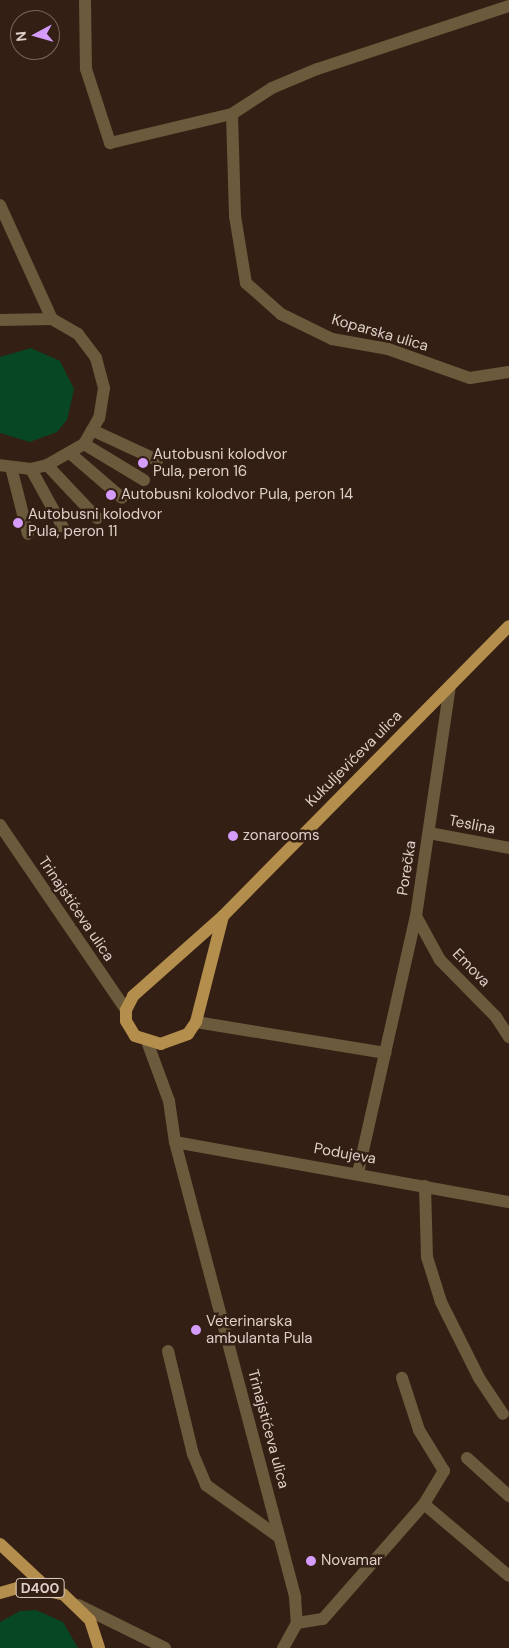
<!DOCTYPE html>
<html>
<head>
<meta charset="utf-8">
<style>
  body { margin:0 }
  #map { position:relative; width:509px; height:1648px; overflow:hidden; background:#341f14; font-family:"DM Sans",sans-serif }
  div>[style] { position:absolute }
  .green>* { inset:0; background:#074724 }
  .minor>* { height:12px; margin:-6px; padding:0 6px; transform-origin:6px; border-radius:6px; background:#6c5a3c }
  .major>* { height:12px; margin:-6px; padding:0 6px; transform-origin:6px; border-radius:6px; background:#b48e4c }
  .dots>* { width:14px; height:14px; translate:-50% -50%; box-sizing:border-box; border:2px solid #341f14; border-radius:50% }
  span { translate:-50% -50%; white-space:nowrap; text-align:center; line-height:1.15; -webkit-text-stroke:5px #341f14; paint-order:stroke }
  .shield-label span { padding:1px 4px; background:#341f14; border:1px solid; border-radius:4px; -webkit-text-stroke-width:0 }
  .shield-label { font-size:14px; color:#ded0c8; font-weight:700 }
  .street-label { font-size:15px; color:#ded0c8 }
  .poi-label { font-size:15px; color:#ded0c8 }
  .left { translate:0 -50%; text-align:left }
  .north { position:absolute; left:10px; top:10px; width:50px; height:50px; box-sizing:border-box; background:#341f14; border:1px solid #78665c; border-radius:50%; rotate:264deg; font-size:14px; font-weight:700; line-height:20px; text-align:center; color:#ded0c8 }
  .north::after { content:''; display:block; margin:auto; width:18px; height:22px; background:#d59cfb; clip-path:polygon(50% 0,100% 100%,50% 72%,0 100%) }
</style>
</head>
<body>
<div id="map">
  <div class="green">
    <div style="clip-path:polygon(31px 348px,60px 361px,74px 389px,67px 420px,57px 432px,30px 442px,0 433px,0 357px)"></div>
    <div style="clip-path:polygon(36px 1610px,63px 1622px,78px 1648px,0 1648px,0 1622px,20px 1611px)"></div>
  </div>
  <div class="minor">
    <div style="left:85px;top:0;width:69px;rotate:89.2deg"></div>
    <div style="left:86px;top:69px;width:78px;rotate:72deg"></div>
    <div style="left:110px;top:143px;width:125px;rotate:-13.4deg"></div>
    <div style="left:509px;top:6px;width:202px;rotate:161.8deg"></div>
    <div style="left:317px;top:69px;width:49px;rotate:157.1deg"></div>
    <div style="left:272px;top:88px;width:48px;rotate:147deg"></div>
    <div style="left:232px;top:114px;width:102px;rotate:88.3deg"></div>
    <div style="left:235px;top:216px;width:68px;rotate:80.7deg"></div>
    <div style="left:246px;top:283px;width:47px;rotate:41.5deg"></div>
    <div style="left:281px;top:314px;width:57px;rotate:26.1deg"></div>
    <div style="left:332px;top:339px;width:57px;rotate:10.1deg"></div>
    <div style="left:388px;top:349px;width:87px;rotate:19.5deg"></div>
    <div style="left:470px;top:378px;width:39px;rotate:-9deg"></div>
    <div style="left:0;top:205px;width:125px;rotate:65.5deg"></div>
    <div style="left:0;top:320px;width:52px;rotate:-1.1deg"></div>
    <div style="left:52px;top:319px;width:30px;rotate:30deg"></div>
    <div style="left:78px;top:334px;width:30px;rotate:53deg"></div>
    <div style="left:96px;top:358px;width:31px;rotate:75deg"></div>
    <div style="left:104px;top:388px;width:30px;rotate:99deg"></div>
    <div style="left:99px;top:418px;width:30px;rotate:120deg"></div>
    <div style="left:84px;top:444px;width:43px;rotate:150.4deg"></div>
    <div style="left:47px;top:465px;width:16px;rotate:166deg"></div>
    <div style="left:31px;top:469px;width:31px;rotate:-173deg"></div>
    <div style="left:92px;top:430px;width:72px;rotate:24.8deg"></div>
    <div style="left:84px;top:444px;width:70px;rotate:31deg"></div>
    <div style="left:71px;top:454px;width:67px;rotate:40.8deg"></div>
    <div style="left:47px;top:465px;width:73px;rotate:46.7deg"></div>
    <div style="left:11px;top:467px;width:69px;rotate:75.8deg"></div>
    <div style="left:31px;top:469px;width:68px;rotate:61.2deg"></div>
    <div style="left:0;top:825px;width:224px;rotate:55.7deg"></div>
    <div style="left:429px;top:833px;width:81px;rotate:10.6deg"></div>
    <div style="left:416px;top:916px;width:50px;rotate:61.4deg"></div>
    <div style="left:440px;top:960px;width:80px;rotate:45.5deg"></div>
    <div style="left:496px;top:1017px;width:24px;rotate:57deg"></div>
    <div style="left:196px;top:1022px;width:192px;rotate:9.3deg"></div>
    <div style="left:148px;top:1044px;width:61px;rotate:69.8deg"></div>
    <div style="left:169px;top:1101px;width:41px;rotate:81.7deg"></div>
    <div style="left:175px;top:1142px;width:471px;rotate:75.2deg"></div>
    <div style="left:295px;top:1597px;width:26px;rotate:86deg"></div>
    <div style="left:297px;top:1623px;width:29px;rotate:119deg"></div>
    <div style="left:175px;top:1142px;width:339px;rotate:10.2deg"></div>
    <div style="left:358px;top:1173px;width:263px;rotate:-77.3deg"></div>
    <div style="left:416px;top:916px;width:232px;rotate:-81.6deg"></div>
    <div style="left:425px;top:1186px;width:71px;rotate:88.4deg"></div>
    <div style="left:427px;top:1257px;width:47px;rotate:72.7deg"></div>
    <div style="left:441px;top:1302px;width:85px;rotate:63.4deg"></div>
    <div style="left:479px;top:1378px;width:43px;rotate:56.3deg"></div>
    <div style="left:168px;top:1351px;width:106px;rotate:76.4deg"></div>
    <div style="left:193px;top:1454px;width:34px;rotate:67deg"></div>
    <div style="left:206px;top:1485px;width:90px;rotate:35.5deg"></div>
    <div style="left:467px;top:1458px;width:57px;rotate:42.1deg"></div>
    <div style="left:424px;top:1504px;width:111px;rotate:40.3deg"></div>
    <div style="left:78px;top:1605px;width:97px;rotate:26.3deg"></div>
    <div style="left:297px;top:1623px;width:26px;rotate:-9deg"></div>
    <div style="left:323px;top:1619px;width:153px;rotate:-48.7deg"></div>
    <div style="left:424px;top:1504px;width:39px;rotate:-59deg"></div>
    <div style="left:444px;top:1471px;width:48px;rotate:-121.4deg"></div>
    <div style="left:419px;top:1430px;width:55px;rotate:-108.1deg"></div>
  </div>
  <div class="major">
    <div style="left:223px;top:916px;width:407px;rotate:-45.4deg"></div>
    <div style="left:223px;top:916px;width:109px;rotate:104.3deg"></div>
    <div style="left:196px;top:1022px;width:14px;rotate:124deg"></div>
    <div style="left:188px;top:1034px;width:29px;rotate:160deg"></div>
    <div style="left:161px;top:1044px;width:27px;rotate:-163deg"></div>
    <div style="left:135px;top:1036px;width:17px;rotate:-121deg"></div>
    <div style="left:126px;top:1021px;width:11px;rotate:-90deg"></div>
    <div style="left:126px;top:1010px;width:16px;rotate:-63deg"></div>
    <div style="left:133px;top:996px;width:120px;rotate:-41.6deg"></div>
    <div style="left:0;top:1544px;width:64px;rotate:43.1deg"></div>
    <div style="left:0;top:1593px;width:25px;rotate:-16deg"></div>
    <div style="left:24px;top:1586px;width:40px;rotate:12deg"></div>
    <div style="left:63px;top:1594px;width:37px;rotate:44deg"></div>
    <div style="left:90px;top:1620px;width:29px;rotate:72deg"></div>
  </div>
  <div class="dots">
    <div style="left:143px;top:463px;background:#d59cfb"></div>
    <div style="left:111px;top:495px;background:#d59cfb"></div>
    <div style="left:18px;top:523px;background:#d59cfb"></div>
    <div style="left:233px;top:836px;background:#d59cfb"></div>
    <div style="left:196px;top:1330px;background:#d59cfb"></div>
    <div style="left:311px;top:1561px;background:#d59cfb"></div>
  </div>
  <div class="shield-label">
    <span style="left:40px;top:1588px">D400</span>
  </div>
  <div class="street-label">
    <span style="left:380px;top:333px;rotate:16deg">Koparska ulica</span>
    <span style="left:354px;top:759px;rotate:-45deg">Kukuljevićeva ulica</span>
    <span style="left:472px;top:825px;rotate:11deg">Teslina</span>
    <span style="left:407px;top:868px;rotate:-81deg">Porečka</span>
    <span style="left:76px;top:909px;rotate:56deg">Trinajstićeva ulica</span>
    <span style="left:471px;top:968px;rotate:46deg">Emova</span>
    <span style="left:345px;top:1154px;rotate:10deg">Podujeva</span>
    <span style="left:268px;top:1429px;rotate:75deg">Trinajstićeva ulica</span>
  </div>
  <div class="poi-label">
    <span class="left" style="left:153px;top:463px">Autobusni kolodvor<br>Pula, peron 16</span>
    <span class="left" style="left:121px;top:495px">Autobusni kolodvor Pula, peron 14</span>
    <span class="left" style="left:28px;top:523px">Autobusni kolodvor<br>Pula, peron 11</span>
    <span class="left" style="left:243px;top:836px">zonarooms</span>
    <span class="left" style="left:206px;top:1330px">Veterinarska<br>ambulanta Pula</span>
    <span class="left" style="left:321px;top:1561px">Novamar</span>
  </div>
  <div class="north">N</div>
</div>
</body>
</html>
